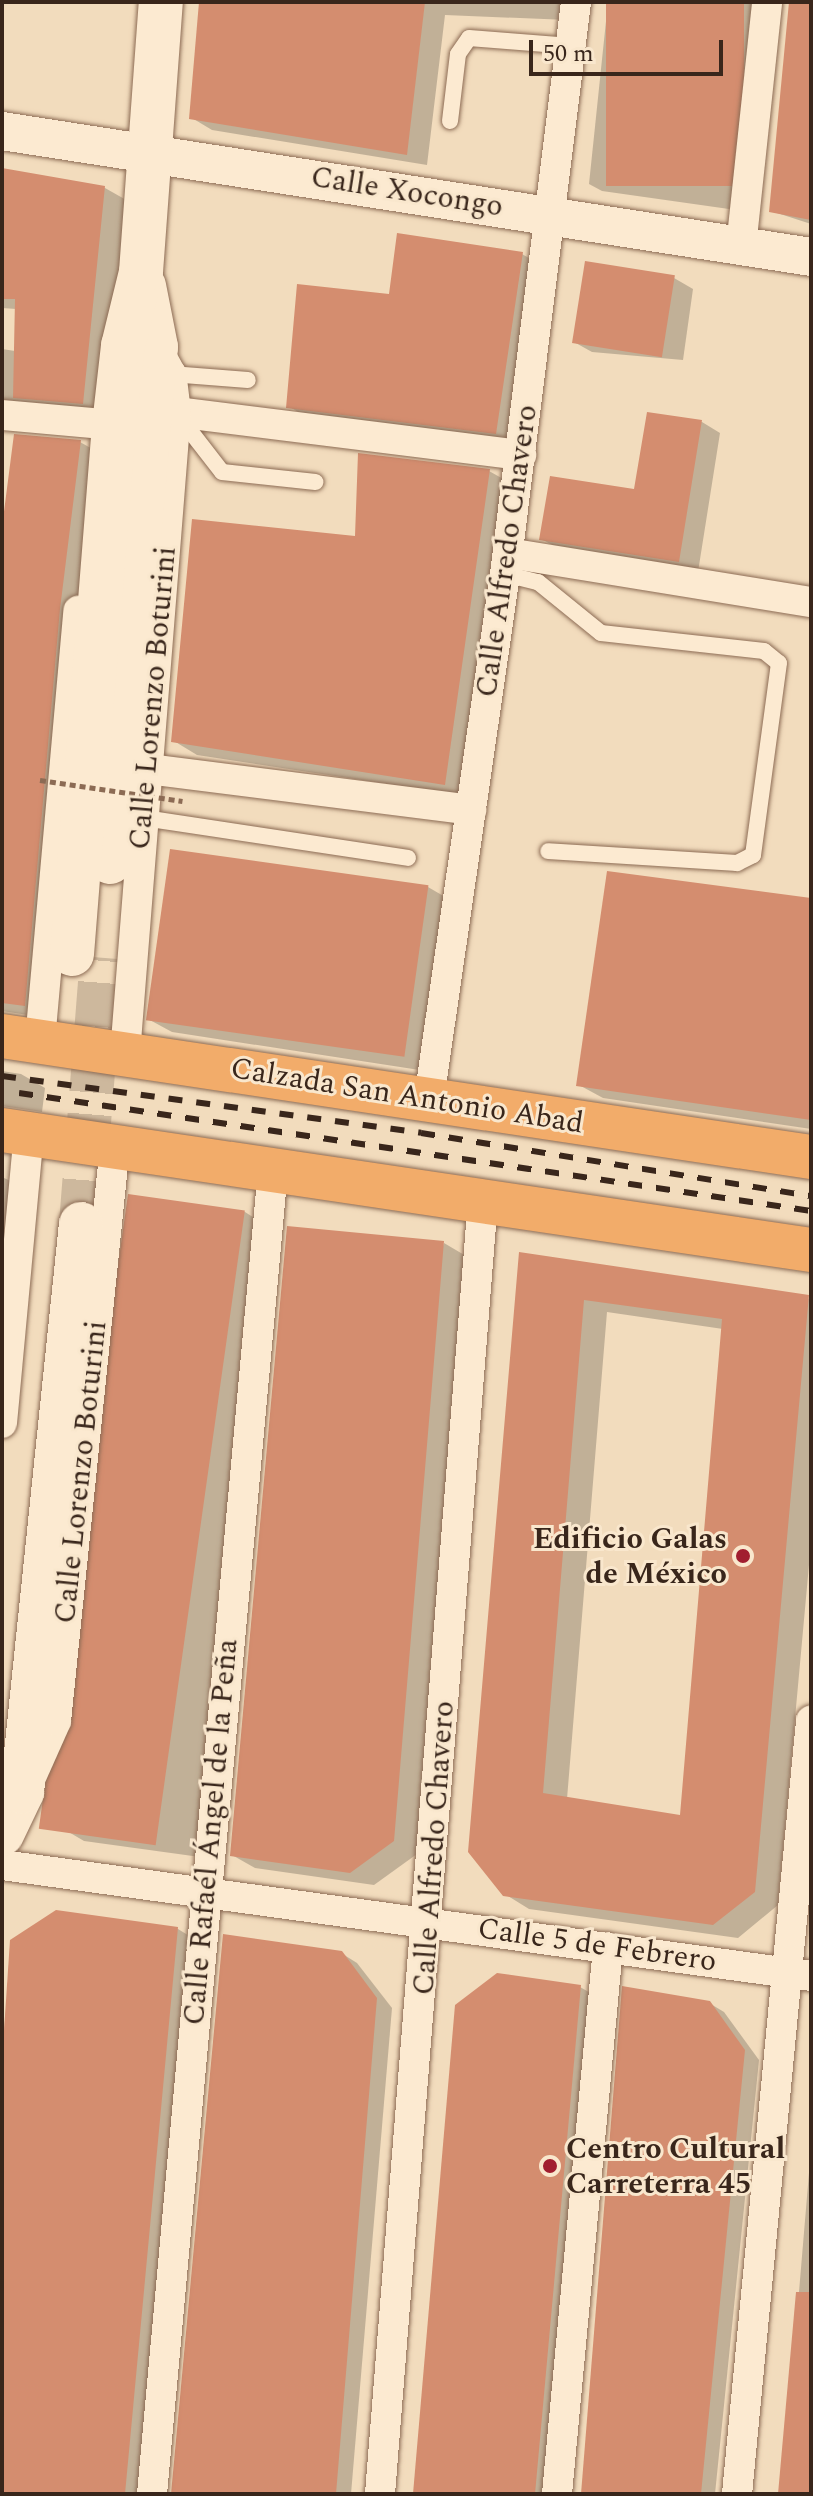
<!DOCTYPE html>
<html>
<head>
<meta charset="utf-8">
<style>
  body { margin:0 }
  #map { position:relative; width:813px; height:2496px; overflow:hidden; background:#f2dcbd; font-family:Spectral,serif }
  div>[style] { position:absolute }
  .shadow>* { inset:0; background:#0003 }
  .building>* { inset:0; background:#d48d6f; transform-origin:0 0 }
  .secondary-tunnel>* { height:44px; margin-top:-22px; transform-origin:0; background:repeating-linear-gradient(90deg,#cdb89d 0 44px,transparent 0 66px) }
  .roads { filter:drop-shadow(0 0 2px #8c6b54) drop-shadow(0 0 2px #8c6b54) }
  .service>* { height:16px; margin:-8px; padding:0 8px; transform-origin:8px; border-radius:8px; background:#fcead1 }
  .minor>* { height:30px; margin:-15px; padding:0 15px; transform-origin:15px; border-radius:15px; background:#fcead1 }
  .tertiary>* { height:38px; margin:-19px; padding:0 19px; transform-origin:19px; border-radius:19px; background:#fcead1 }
  .secondary>* { height:44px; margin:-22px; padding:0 22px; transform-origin:22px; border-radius:22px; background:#fcead1 }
  .trunk>* { height:44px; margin:-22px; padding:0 22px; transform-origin:22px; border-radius:22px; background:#f2ac6a }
  .rail>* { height:6px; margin-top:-3px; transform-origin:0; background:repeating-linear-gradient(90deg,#39261b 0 14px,transparent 0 28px) }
  .path-bridge>* { height:5px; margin-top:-2.5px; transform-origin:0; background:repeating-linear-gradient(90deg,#8c6b54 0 6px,transparent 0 10px) }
  .dots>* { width:22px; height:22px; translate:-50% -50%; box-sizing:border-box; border:4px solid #f9e7cd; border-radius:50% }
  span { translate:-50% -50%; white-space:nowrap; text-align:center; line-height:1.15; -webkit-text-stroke:6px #f9e7cd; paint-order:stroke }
  .street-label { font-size:30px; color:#39261b }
  .poi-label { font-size:30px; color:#39261b; font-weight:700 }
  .right { translate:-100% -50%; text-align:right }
  .left { translate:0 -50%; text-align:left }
  .frame { position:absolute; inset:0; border:4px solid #39261b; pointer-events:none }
  .scale { position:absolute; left:529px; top:40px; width:194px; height:36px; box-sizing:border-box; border:4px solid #39261b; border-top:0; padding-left:10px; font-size:24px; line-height:28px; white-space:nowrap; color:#39261b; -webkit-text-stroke:6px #f9e7cd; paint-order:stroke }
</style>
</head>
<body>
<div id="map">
  <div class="shadow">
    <div style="clip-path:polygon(203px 2px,569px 2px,568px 20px,445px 15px,427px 165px,212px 130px,192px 118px)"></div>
    <div style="clip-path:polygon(608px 2px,757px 2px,736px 210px,602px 191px,589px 184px)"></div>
    <div style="clip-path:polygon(792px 2px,811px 2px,811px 224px,771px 211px)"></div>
    <div style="clip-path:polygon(2px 172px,105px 188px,128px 201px,106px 416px,2px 411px,2px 349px,15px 351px,16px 309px,2px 308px)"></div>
    <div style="clip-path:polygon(522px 254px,546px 268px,520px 446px,312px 420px,288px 406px,391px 296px)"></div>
    <div style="clip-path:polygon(674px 278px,693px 289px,683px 360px,592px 352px,574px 342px)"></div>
    <div style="clip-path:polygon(649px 414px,702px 422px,720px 433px,698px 572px,560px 549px,541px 539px,636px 491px)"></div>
    <div style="clip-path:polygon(80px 442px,103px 455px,48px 1018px,2px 1011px,2px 543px)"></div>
    <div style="clip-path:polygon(489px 471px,512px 484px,467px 796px,197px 755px,174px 741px,357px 539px)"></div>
    <div style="clip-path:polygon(428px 887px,452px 901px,426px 1071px,172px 1032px,148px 1019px)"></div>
    <div style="clip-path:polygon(811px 900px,811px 1129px,603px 1098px,579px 1085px)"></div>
    <div style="clip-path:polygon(2px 1071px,21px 1074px,45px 1088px,42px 1112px,2px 1106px)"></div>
    <div style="clip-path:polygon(2px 1177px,25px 1188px,2px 1446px)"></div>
    <div style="clip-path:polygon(130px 1196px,245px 1212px,261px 1222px,200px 1857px,84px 1841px,67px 1831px)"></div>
    <div style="clip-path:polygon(444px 1243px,466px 1256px,417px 1854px,374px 1885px,255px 1868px,232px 1855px)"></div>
    <div style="clip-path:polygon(evenodd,521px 1254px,811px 1299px,811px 1543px,778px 1905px,738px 1938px,529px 1909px,505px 1894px,521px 1254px,607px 1312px,723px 1329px,682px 1817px,567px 1799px,607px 1312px)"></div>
    <div style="clip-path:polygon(178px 1929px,191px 1937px,140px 2494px,2px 2494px,2px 2054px,12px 1941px)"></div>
    <div style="clip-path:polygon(341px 1953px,357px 1963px,392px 2008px,351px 2494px,174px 2494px)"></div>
    <div style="clip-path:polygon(580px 1987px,594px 1995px,550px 2494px,414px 2494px)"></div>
    <div style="clip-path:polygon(709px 2003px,724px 2012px,759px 2060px,715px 2494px,582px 2494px)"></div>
    <div style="clip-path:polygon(811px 2149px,811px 2494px,782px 2494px)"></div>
  </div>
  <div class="building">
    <div style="clip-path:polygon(199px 2px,425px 2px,407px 155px,189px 119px)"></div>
    <div style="left:606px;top:2px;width:138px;height:184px"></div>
    <div style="clip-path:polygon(789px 2px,811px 2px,811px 220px,769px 212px)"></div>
    <div style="clip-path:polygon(2px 168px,105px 186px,83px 404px,13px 398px,15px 299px,2px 299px)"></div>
    <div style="clip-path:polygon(397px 233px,523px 252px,496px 434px,286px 408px,297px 284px,389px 294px)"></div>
    <div style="left:585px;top:261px;width:91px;height:83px;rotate:9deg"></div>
    <div style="clip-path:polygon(647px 412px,702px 420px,679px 562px,539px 540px,550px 476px,634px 489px)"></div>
    <div style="clip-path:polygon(14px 434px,81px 440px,60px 609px,25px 1006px,2px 1003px,2px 527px)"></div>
    <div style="clip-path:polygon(358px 453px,490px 469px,445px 785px,171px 742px,192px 519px,355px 536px)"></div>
    <div style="left:170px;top:849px;width:261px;height:173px;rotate:8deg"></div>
    <div style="clip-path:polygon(607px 871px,811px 898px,811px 1120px,576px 1086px)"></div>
    <div style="left:128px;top:1194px;width:118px;height:641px;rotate:8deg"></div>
    <div style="clip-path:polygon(287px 1226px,444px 1241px,394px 1841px,350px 1873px,230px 1856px)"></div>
    <div style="clip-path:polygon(evenodd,519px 1252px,809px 1295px,755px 1892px,713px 1925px,503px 1896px,468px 1852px,519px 1252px,584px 1300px,722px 1319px,680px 1815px,543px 1793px,584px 1300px)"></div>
    <div style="clip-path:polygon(56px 1910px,178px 1927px,125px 2494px,2px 2494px,2px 2061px,10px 1940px)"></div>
    <div style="clip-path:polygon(223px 1934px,342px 1951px,377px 1998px,336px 2494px,171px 2494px)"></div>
    <div style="clip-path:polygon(497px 1973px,581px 1985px,535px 2494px,413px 2494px,455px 2005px)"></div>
    <div style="clip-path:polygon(622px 1986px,710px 2001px,745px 2050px,701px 2494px,581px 2494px)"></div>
    <div style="clip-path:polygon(796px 2292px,811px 2292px,811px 2494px,778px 2494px)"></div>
  </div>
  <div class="secondary-tunnel">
    <div style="left:81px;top:1224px;width:267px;rotate:-85.5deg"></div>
  </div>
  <div class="roads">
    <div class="service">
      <div style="left:450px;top:121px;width:67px;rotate:-83.2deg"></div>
      <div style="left:458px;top:54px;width:19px;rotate:-55deg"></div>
      <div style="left:469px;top:38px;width:102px;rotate:4.5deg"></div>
      <div style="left:171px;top:374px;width:77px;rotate:4.5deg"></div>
      <div style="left:177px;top:414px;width:73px;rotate:52.2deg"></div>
      <div style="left:222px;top:472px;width:94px;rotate:6.1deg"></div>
      <div style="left:505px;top:574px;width:34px;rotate:14deg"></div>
      <div style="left:538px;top:582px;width:81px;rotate:39deg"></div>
      <div style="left:601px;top:633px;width:164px;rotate:6.3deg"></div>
      <div style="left:764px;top:651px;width:19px;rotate:39deg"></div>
      <div style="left:779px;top:663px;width:194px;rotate:97.7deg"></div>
      <div style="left:753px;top:855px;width:18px;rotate:153deg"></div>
      <div style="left:737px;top:863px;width:189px;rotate:-176.4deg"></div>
      <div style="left:144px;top:818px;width:267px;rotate:8.6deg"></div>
    </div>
    <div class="minor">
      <div style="left:741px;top:247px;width:246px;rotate:-83.9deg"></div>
      <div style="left:176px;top:412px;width:348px;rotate:7.1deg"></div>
      <div style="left:2px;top:415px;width:112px;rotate:5.1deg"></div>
      <div style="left:508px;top:553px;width:307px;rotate:9.2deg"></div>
      <div style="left:148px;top:769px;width:326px;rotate:7.2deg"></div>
      <div style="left:40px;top:1041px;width:432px;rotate:-84.9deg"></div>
      <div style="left:125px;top:1054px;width:644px;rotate:-85.46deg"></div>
      <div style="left:176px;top:412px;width:38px;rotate:-97deg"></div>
      <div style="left:171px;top:374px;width:21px;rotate:-119deg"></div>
      <div style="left:429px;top:1099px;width:530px;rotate:-81.76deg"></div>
      <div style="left:505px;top:574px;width:576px;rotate:-82.92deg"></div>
      <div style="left:2px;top:1423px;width:290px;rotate:-84.7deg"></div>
      <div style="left:32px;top:1775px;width:59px;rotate:-66deg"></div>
      <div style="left:56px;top:1721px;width:579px;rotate:-84.15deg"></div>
      <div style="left:2px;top:1865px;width:817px;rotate:7.81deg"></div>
      <div style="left:152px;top:2494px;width:1331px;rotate:-84.78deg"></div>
      <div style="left:380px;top:2494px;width:1297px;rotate:-85.45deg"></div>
      <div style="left:557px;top:2494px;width:549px;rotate:-84.67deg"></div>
      <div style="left:737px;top:2494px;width:777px;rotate:-84.53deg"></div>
    </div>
    <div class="tertiary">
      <div style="left:2px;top:131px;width:819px;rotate:8.85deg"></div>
    </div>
    <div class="secondary">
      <div style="left:110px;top:862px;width:517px;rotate:-84.9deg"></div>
      <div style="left:156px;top:347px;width:62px;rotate:-101.1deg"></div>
      <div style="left:72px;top:954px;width:531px;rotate:-85.46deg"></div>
      <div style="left:114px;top:425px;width:80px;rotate:-83.5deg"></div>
      <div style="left:123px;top:346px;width:76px;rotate:-76.3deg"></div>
      <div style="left:141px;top:272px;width:271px;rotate:-85.8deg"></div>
      <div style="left:2px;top:1834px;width:47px;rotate:-64.5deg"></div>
      <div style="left:22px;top:1792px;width:571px;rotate:-84.07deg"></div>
    </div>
    <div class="trunk">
      <div style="left:2px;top:1036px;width:818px;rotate:8.51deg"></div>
      <div style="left:2px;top:1130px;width:818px;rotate:8.44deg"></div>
    </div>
  </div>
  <div class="rail">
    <div style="left:2px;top:1076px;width:423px;rotate:7.7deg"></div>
    <div style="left:421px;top:1133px;width:395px;rotate:9.2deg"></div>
    <div style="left:19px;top:1093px;width:801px;rotate:8.47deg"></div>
  </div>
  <div class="path-bridge">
    <div style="left:40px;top:780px;width:144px;rotate:8.4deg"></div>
  </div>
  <div class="dots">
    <div style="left:743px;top:1556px;background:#a11e2f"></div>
    <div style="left:550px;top:2166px;background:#a11e2f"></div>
  </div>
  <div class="street-label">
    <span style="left:407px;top:192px;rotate:9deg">Calle Xocongo</span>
    <span style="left:507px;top:551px;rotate:-82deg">Calle Alfredo Chavero</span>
    <span style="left:153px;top:698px;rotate:-85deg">Calle Lorenzo Boturini</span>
    <span style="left:407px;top:1096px;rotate:9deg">Calzada San Antonio Abad</span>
    <span style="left:81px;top:1472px;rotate:-84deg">Calle Lorenzo Boturini</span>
    <span style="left:211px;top:1832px;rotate:-85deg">Calle Rafaél Ángel de la Peña</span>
    <span style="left:434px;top:1848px;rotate:-86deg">Calle Alfredo Chavero</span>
    <span style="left:597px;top:1945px;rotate:8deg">Calle 5 de Febrero</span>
  </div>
  <div class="poi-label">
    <span class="right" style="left:727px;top:1556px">Edificio Galas<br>de México</span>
    <span class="left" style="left:566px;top:2166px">Centro Cultural<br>Carreterra 45</span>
  </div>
  <div class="frame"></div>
  <div class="scale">50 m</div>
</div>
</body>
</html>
